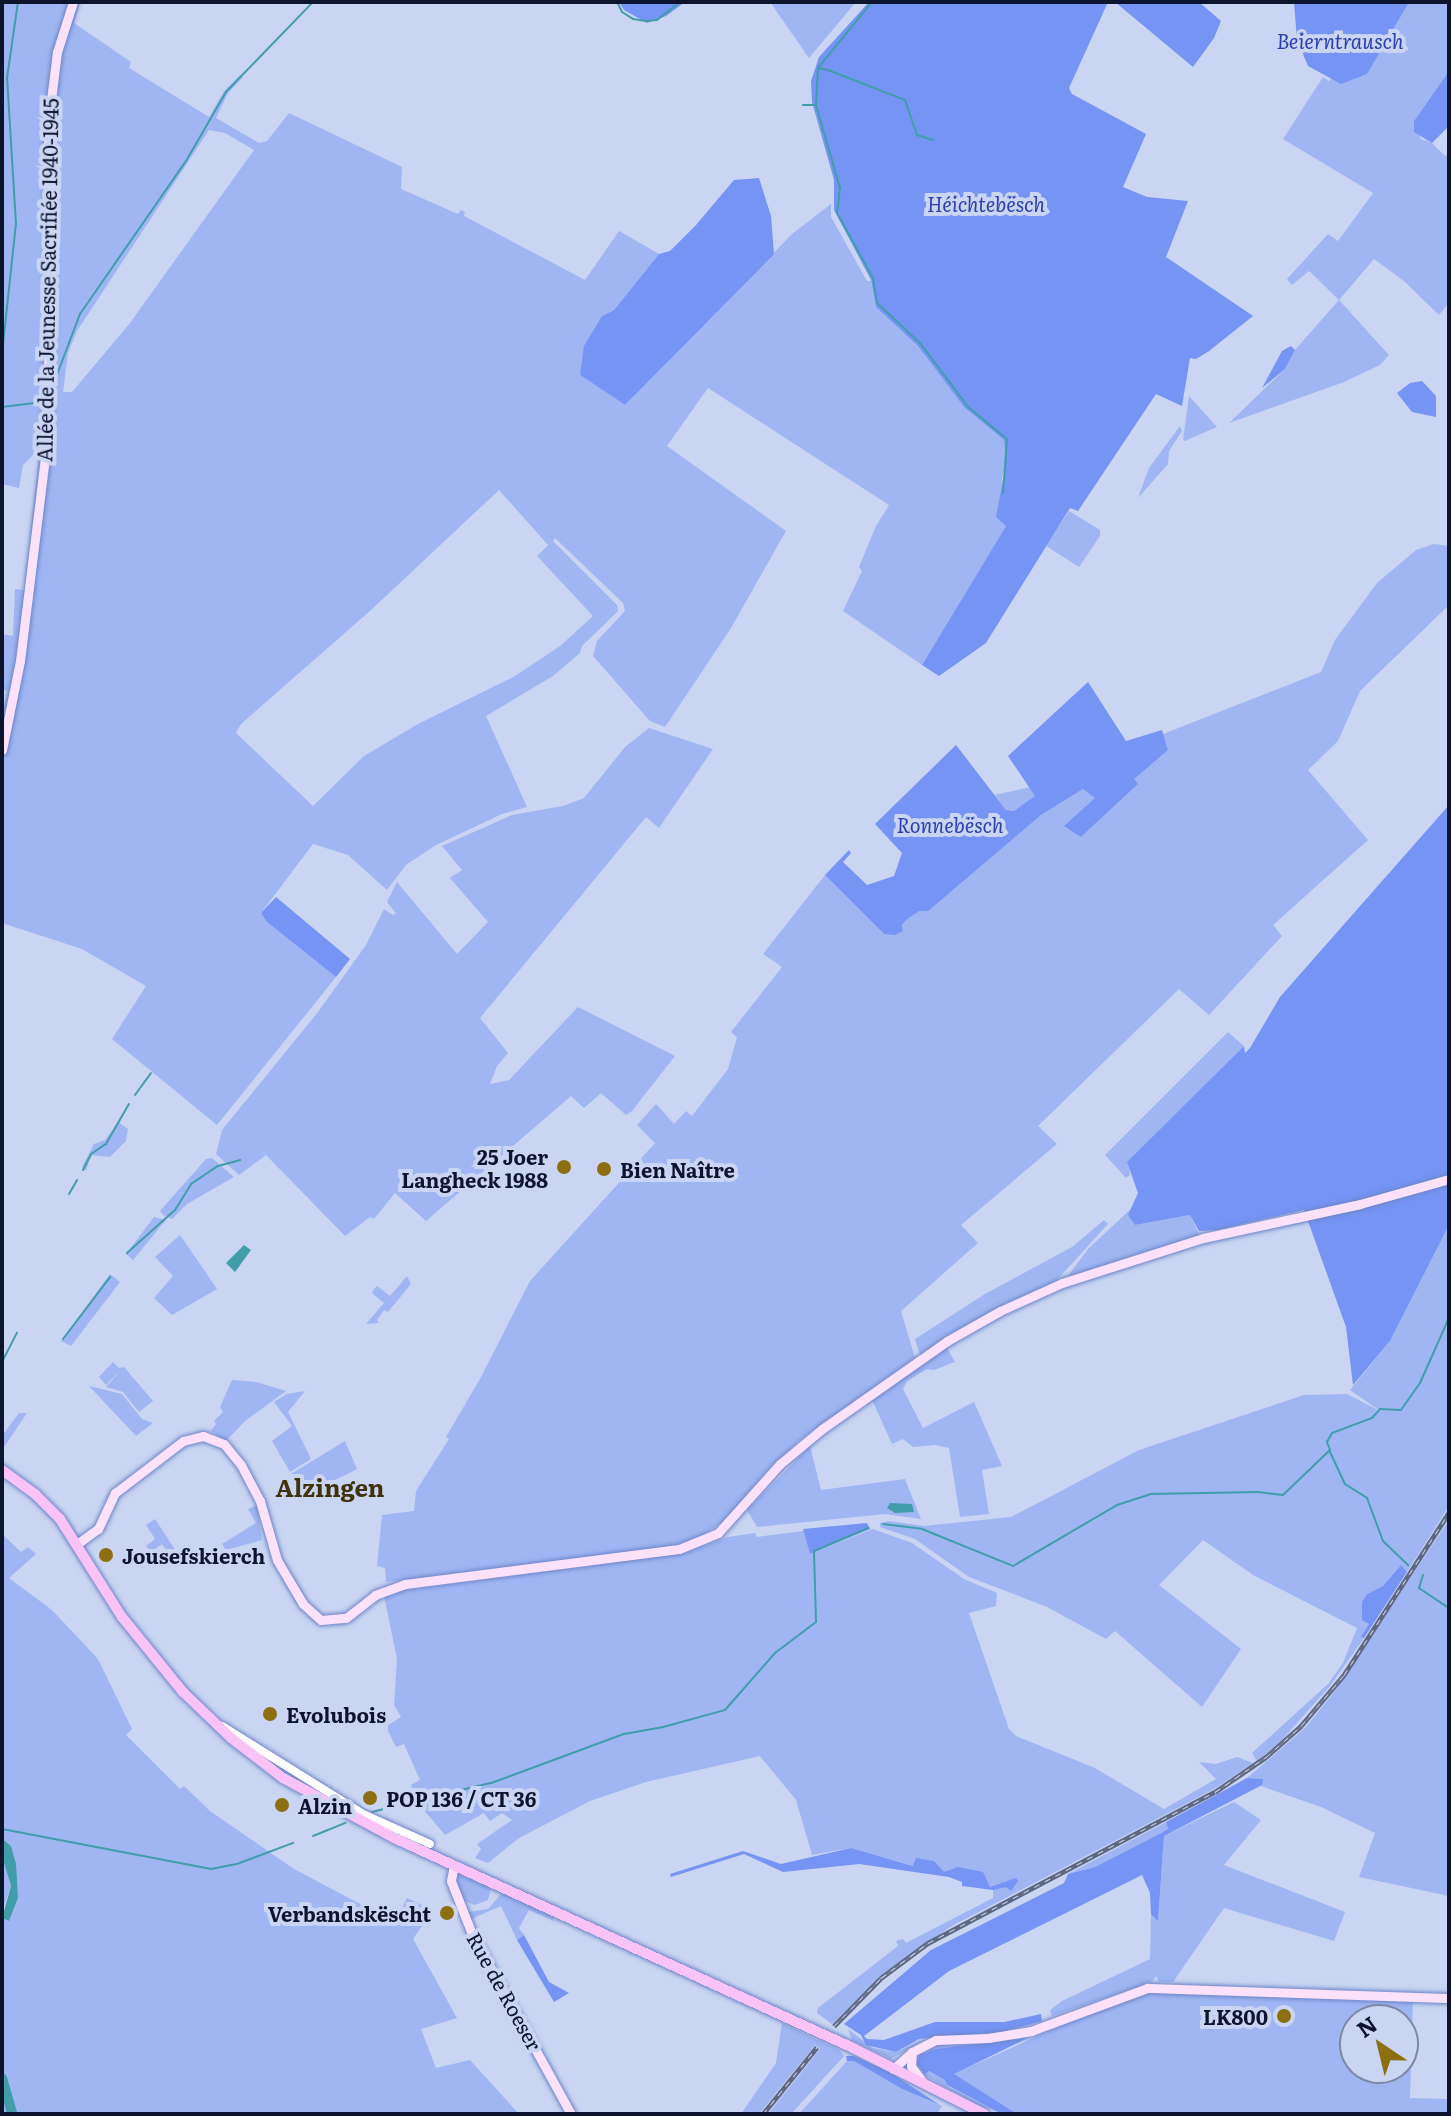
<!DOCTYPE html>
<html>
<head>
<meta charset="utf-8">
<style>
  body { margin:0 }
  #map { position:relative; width:1451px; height:2116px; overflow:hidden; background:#c9d5f2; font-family:Literata,serif }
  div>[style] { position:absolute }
  .green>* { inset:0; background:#9fb6f3 }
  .forest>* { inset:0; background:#7594f4 }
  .water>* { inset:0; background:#429dab }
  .stream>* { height:2px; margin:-1px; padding:0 1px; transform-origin:1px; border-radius:1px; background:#429dab }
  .river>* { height:10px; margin:-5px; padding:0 5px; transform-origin:5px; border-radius:5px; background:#429dab }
  .roads { filter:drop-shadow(0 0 2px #6e85c9) drop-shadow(0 0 2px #6e85c9) }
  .tertiary>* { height:8px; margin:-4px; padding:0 4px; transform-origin:4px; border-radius:4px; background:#fff }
  .secondary>* { height:9px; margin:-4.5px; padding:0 4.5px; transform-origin:4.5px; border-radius:4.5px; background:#fce1fb }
  .primary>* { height:10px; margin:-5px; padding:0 5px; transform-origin:5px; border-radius:5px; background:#fac3f7 }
  .rail>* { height:5px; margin-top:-2.5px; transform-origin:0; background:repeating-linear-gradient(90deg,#c9d5f2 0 6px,#5e6883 0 12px); box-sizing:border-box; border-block:2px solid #5e6883 }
  .dots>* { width:22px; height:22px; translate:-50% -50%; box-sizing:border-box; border:4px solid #c9d5f2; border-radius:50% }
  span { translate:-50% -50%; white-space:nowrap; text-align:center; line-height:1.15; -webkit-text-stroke:8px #c9d5f2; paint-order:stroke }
  .park-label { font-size:20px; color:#2b41af; font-style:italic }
  .street-label { font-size:20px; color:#0c142e }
  .poi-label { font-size:20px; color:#0c142e; font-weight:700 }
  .right { translate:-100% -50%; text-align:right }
  .left { translate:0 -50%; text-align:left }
  .quarter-label { font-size:24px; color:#413309; font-weight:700 }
  .frame { position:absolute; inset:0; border:4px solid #0c142e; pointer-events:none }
  .north { position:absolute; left:1339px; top:2004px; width:80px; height:80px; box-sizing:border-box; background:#c9d5f2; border:2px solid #7d88a4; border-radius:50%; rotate:325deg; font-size:22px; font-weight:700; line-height:32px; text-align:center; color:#0c142e }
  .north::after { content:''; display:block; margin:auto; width:28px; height:36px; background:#8d6f12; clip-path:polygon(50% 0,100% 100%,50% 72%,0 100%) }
</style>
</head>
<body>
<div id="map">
  <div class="green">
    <div style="clip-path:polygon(evenodd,2px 2px,80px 2px,74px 23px,131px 62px,129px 68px,209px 117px,224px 91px,240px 75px,243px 77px,228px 93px,216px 118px,259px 143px,267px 141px,289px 113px,402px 167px,401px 189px,458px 214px,461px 210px,465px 212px,464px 216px,585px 280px,619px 231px,659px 254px,614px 310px,602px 316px,580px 375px,625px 405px,792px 234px,831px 204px,831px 217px,867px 281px,871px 281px,876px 307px,918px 346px,964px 407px,1004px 440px,1006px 464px,1002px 478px,1006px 526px,922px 665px,843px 611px,862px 571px,859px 567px,876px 526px,889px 505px,708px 388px,667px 446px,786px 531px,731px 628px,665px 727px,650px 721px,593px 656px,597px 641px,625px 611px,623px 603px,555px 538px,553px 541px,617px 605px,618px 611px,582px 646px,580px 653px,553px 676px,486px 716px,527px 807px,502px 814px,436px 845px,406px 865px,387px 890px,348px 855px,313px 844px,261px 913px,267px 922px,336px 977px,217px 1125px,112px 1039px,146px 986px,82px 949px,2px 923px,2px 716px,7px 691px,2px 689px,2px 634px,13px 636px,15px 589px,24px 590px,39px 455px,34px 454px,23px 465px,19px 488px,2px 484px,2px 2px,209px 130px,225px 133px,254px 150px,130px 323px,72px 392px,63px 392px,68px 353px,77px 331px,209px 130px,2px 2px,499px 490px,548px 545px,537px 556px,593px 616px,560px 646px,515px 676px,418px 724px,364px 756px,313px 806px,236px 733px,241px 724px,370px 611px,499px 490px)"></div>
    <div style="clip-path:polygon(770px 2px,856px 2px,809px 58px)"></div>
    <div style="clip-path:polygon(1409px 2px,1449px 2px,1449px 71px,1414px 121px,1421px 139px,1432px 143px,1445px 156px,1449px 153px,1449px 303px,1439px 315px,1404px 281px,1374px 259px,1339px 300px,1389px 355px,1380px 365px,1344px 382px,1229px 423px,1285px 369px,1295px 350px,1339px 300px,1309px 271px,1292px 285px,1287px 279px,1328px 234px,1338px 241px,1373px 193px,1283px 139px,1323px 77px,1329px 81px)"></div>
    <div style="clip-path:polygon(1189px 396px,1217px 427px,1185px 441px,1183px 440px)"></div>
    <div style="clip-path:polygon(1180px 426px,1182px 431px,1169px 451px,1168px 464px,1138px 498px,1149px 468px)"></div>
    <div style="clip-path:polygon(1069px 511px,1100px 530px,1100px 536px,1079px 567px,1046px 546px)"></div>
    <div style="clip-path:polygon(1434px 544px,1449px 546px,1449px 605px,1360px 691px,1338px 741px,1308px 770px,1368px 840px,1273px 925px,1282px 936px,1209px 1015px,1179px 989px,1038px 1126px,1057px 1144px,961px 1225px,978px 1243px,901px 1311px,915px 1358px,801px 1439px,772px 1465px,724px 1521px,699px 1538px,677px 1546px,386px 1582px,385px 1568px,377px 1566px,382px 1515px,414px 1511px,416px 1491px,449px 1439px,446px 1437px,481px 1377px,530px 1281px,655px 1143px,637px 1125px,656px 1104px,674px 1124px,686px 1111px,692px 1116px,728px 1069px,737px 1037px,731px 1032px,782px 967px,763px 954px,825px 875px,884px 934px,903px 931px,902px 925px,906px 920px,1041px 815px,1083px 789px,1096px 798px,1072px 830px,1081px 837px,1138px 784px,1133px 779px,1168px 750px,1163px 734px,1321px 672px,1335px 640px,1377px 583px,1416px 550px)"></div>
    <div style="clip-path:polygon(649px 728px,713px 749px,659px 828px,646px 817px,480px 1018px,508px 1053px,497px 1066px,490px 1084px,509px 1080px,578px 1007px,675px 1056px,632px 1111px,626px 1115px,601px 1093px,584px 1108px,571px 1096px,426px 1221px,395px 1193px,374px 1219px,370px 1217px,345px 1236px,266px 1155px,239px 1175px,216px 1154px,222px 1130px,318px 1012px,366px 945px,384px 909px,393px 915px,396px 913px,387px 902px,397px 882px,457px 954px,488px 922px,450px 878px,462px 870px,442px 846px,512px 815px,563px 806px,584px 798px,625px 747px)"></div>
    <div style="clip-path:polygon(1030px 787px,1036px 796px,1014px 811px,1006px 810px,995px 795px)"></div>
    <div style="clip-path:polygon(1228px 1032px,1244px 1046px,1128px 1162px,1130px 1175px,1126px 1178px,1105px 1155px)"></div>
    <div style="clip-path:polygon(118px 1122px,128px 1129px,126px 1141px,110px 1157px,91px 1155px,86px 1171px,82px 1167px,94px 1144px,105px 1140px)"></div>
    <div style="clip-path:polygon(212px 1158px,234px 1177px,187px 1204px,172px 1219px,163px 1215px,160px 1211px,206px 1159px)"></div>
    <div style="clip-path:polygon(1132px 1208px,1128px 1215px,1135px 1225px,1190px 1215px,1200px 1236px,1068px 1276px,1088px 1249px)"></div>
    <div style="clip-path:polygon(154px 1217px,166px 1220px,133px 1260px,126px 1254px)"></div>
    <div style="clip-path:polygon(1104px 1220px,1108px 1224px,1056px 1281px,920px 1355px,915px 1339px,985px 1294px,1072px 1247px)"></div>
    <div style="clip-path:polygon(1449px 1225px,1449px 1506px,1407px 1572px,1400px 1566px,1383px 1586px,1367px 1594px,1369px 1624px,1364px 1638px,1330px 1686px,1281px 1741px,1257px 1761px,1252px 1753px,1328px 1684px,1343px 1663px,1357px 1628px,1253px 1575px,1203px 1540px,1159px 1585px,1241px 1649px,1202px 1707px,1115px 1631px,1106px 1639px,1047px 1607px,969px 1577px,915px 1539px,880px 1527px,880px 1523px,889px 1521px,924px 1526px,1011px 1517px,1139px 1450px,1304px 1395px,1347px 1394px,1380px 1411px,1350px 1390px,1390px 1341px)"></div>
    <div style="clip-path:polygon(180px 1235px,217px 1289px,172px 1315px,154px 1298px,173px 1276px,155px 1257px)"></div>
    <div style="clip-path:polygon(110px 1274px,120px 1282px,71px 1346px,61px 1341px)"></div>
    <div style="clip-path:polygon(407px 1276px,411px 1284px,388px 1312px,384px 1310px,377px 1320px,379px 1323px,366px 1324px,384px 1303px,372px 1293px,374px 1289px,377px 1286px,390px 1296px)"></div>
    <div style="clip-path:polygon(947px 1348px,955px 1362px,934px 1370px,927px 1369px,907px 1381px,903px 1389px,923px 1428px,974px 1402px,1002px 1466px,982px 1470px,989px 1514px,960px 1517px,949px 1448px,935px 1445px,913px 1447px,903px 1439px,892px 1444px,872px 1400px)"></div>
    <div style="clip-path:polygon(113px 1362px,119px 1368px,124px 1367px,153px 1401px,139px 1412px,123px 1392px,106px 1387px,121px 1370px,106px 1385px,99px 1377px)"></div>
    <div style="clip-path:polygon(232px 1380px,256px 1382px,286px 1391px,245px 1421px,226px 1441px,211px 1431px,216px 1424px,214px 1421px,223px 1412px,220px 1407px)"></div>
    <div style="clip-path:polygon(89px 1386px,122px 1394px,142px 1419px,153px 1423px,136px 1436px)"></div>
    <div style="clip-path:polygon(305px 1391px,288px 1412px,311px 1459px,290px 1472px,272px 1441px,292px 1426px,274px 1402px,287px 1394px)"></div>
    <div style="clip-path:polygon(19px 1413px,27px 1413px,2px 1450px,2px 1436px)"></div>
    <div style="clip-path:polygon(345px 1441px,357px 1469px,300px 1498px,291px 1474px)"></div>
    <div style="clip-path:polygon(810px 1446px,821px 1490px,905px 1479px,921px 1519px,885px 1514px,757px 1527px,747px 1510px)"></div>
    <div style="clip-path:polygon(257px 1505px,262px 1540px,226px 1550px,222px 1544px,256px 1523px,248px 1509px)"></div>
    <div style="clip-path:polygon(155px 1519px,176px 1551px,171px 1556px,162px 1544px,151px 1552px,146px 1546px,155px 1539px,146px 1525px)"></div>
    <div style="clip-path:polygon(1449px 1520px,1449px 1896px,1359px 1877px,1375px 1833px,1321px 1807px,1258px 1785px,1262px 1779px,1247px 1778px,1305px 1728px,1335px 1691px)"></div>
    <div style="clip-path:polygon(873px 1529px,912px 1543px,964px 1579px,997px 1593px,996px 1606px,969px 1613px,1009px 1729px,1016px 1736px,1095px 1768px,1164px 1809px,1216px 1779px,1199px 1762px,1216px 1764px,1237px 1757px,1253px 1763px,1214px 1789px,952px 1926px,888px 1970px,832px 2024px,817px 2013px,818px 2008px,898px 1946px,896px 1941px,903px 1939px,906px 1943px,993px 1898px,993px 1890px,1018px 1882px,990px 1887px,850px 1848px,812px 1855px,796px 1800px,760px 1756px,646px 1782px,590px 1801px,519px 1838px,488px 1863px,475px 1858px,481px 1849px,477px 1844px,512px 1820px,502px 1813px,490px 1821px,484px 1813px,445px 1835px,417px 1802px,422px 1800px,419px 1794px,415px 1795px,411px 1785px,420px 1780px,404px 1744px,396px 1747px,388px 1731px,388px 1725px,401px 1717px,394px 1705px,397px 1659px,384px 1596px,406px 1590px,684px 1553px,728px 1537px,755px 1533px,757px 1537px,804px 1531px,810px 1554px)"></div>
    <div style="clip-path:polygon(2px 1534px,21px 1552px,28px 1547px,36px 1554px,9px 1578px,52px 1610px,98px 1659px,132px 1729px,126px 1735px,180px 1789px,184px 1786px,210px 1811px,294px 1869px,362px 1905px,396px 1921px,407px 1898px,433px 1910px,413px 1939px,457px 2018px,421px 2029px,436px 2068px,470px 2060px,519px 2114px,3px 2114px,2px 1918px,9px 1921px,18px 1898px,11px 1846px,2px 1837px)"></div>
    <div style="clip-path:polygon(1234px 1802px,1261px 1820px,1224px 1865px,1345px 1912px,1334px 1941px,1224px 1908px,1173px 1982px,1159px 1982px,1156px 1976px,1152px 1982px,1052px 2016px,1050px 2010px,1062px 2001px,1150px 1959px,1151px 1914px,1158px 1920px,1164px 1836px)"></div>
    <div style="clip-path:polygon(1166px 1822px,1168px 1829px,1163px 1832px,1095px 1867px,1068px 1874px)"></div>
    <div style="clip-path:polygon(2px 1856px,11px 1886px,2px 1912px)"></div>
    <div style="clip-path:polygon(459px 1875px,491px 1887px,488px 1900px,475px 1905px,462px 1900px,455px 1880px)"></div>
    <div style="clip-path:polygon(502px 1893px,553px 1916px,554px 1921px,529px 1910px,519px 1928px,524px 1935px,517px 1940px,501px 1906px,471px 1919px,468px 1912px,488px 1909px)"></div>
    <div style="clip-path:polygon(evenodd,1156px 1990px,1413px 2002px,1410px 2098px,1449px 2099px,1449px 2114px,1017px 2114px,953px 2074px,1125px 1997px,1156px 1990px,1355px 2020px,1403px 2020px,1403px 2068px,1355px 2068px,1355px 2020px)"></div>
    <div style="clip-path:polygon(782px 2023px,839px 2050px,844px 2056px,791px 2114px,768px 2114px,820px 2049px,815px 2045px,759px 2114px,741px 2114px,776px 2063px)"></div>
    <div style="clip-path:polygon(848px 2029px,873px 2048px,896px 2052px,927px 2038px,891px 2059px,852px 2040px)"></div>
    <div style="clip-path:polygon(994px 2042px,925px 2052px,929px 2071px,946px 2080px,947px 2086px,1002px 2114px,976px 2104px,914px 2069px,917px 2054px,935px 2044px)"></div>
    <div style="clip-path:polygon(847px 2061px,854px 2061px,902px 2089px,942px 2106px,937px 2114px,799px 2114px)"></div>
  </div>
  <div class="forest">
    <div style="clip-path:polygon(619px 2px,685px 2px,666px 16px,647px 23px,624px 10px)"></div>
    <div style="clip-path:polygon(869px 2px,1108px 2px,1069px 88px,1072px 94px,1146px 134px,1123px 187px,1147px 197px,1188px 201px,1166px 257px,1253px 316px,1209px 351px,1196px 359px,1190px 358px,1182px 406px,1156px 394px,1078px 511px,1070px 508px,986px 643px,939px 676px,922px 665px,1006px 526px,996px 517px,1006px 464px,1004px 440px,964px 407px,918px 346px,876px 307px,871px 280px,834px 210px,834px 180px,812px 102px,811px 81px,819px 57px)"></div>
    <div style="clip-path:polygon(1115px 2px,1199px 2px,1221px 21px,1214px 38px,1193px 67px)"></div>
    <div style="clip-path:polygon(1294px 2px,1409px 2px,1367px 74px,1341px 84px,1308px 66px,1297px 40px)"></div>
    <div style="clip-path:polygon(1449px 71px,1449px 126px,1432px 143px,1414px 132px,1414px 121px)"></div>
    <div style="clip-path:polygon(759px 178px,771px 216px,774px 254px,625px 405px,580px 375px,584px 346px,602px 316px,614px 310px,659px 254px,670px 251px,696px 225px,734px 180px)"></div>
    <div style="clip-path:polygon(1291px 346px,1295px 350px,1285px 369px,1262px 388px,1282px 351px)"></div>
    <div style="clip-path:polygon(1422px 381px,1436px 396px,1436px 417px,1412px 412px,1397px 393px,1410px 383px)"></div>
    <div style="clip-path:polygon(1088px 682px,1126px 741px,1162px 730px,1168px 750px,1134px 779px,1138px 784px,1081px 837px,1064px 826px,1095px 798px,1083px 789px,1041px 815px,928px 911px,919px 911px,906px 920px,902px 925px,903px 931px,895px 935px,884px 934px,825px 875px,849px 850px,851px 853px,843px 862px,867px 885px,894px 876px,902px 853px,875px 824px,956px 745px,1006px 810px,1014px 811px,1035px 796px,1008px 756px)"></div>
    <div style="clip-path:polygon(1449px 805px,1449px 1225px,1390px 1341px,1353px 1385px,1346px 1327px,1304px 1210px,1217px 1230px,1199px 1231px,1190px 1215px,1135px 1225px,1128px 1215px,1138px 1193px,1127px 1162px,1244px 1046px,1245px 1053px,1250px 1048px,1280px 997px)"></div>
    <div style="clip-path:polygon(276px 897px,350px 959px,336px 977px,267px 922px,261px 913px)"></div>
    <div style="clip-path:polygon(867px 1523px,870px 1529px,810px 1554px,803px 1529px)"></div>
    <div style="clip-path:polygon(1401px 1565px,1407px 1572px,1364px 1638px,1361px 1637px,1369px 1624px,1362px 1620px,1362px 1602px,1367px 1594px,1383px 1586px)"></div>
    <div style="clip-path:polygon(1247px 1778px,1263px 1779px,1262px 1785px,1164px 1836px,1158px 1921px,1151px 1914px,1150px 1893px,1142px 1875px,949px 1971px,864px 2036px,867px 2039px,884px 2040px,935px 2022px,1004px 2022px,1041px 2014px,1042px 2021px,1002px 2032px,919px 2039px,896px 2052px,866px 2045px,861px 2035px,844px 2024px,931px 1950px,1064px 1883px,1068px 1874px,1095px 1867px,1163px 1832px,1168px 1829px,1166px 1822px)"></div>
    <div style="clip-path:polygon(851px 1848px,913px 1866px,916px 1858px,934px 1861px,944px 1872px,958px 1867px,983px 1872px,990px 1887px,1016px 1878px,1018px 1881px,1011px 1891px,1006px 1887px,993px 1890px,962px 1886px,962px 1882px,949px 1877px,859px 1864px,783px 1872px,744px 1854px,671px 1877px,670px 1874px,743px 1851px,781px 1864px)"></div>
    <div style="clip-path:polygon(524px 1935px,549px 1982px,569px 1993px,554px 2002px,517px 1940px)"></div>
    <div style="clip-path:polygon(1028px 2038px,954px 2074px,1017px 2114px,1002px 2114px,947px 2085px,945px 2080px,929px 2071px,925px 2074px,917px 2063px,920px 2055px,936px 2049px)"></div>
    <div style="clip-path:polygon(846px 2056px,854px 2056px,891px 2073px,940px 2105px,902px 2089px,854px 2061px,847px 2061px)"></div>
  </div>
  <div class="water">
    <div style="clip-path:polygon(244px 1245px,251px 1250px,235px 1272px,226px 1263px)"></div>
    <div style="clip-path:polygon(890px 1503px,912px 1504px,914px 1512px,895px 1513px,887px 1508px)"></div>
    <div style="clip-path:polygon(2px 1838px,11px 1846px,16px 1864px,18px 1898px,9px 1921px,2px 1918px,11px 1886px,2px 1856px)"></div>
  </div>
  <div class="stream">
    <div style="left:617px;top:2px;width:11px;rotate:63deg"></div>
    <div style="left:622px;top:12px;width:13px;rotate:32deg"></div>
    <div style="left:633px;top:19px;width:13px;rotate:9deg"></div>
    <div style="left:646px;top:21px;width:11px;rotate:-5deg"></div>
    <div style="left:657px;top:20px;width:29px;rotate:-38deg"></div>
    <div style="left:818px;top:68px;width:85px;rotate:-50.7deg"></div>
    <div style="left:803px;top:105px;width:13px"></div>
    <div style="left:816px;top:105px;width:37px;rotate:-87deg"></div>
    <div style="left:818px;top:68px;width:10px;rotate:11deg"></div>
    <div style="left:828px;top:70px;width:83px;rotate:21.3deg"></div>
    <div style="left:905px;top:100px;width:37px;rotate:71deg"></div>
    <div style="left:917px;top:135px;width:17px;rotate:17deg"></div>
    <div style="left:816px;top:105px;width:86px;rotate:73.9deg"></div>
    <div style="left:840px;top:188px;width:25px;rotate:97deg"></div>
    <div style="left:837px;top:213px;width:74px;rotate:61deg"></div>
    <div style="left:873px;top:278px;width:25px;rotate:81deg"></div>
    <div style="left:877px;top:303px;width:59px;rotate:42.9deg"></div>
    <div style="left:920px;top:343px;width:80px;rotate:53.1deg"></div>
    <div style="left:968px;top:407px;width:50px;rotate:39.4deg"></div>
    <div style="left:1007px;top:439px;width:54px;rotate:94.2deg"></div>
    <div style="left:2px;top:354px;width:131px;rotate:-83.9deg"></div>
    <div style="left:16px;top:224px;width:146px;rotate:-93.5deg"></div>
    <div style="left:7px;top:78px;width:77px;rotate:-81.8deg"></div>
    <div style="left:2px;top:358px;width:7px;rotate:90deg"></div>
    <div style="left:55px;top:380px;width:71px;rotate:-69.3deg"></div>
    <div style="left:80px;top:314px;width:186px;rotate:-55.3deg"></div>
    <div style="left:186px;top:161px;width:80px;rotate:-59.9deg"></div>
    <div style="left:226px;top:92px;width:125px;rotate:-46deg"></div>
    <div style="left:2px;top:407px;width:39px;rotate:-7deg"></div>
    <div style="left:135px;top:1095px;width:27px;rotate:-54deg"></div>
    <div style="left:83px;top:1170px;width:18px;rotate:-63deg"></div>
    <div style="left:91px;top:1154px;width:18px;rotate:-34deg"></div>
    <div style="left:106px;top:1144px;width:46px;rotate:-60.1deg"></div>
    <div style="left:69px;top:1194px;width:16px;rotate:-60deg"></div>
    <div style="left:127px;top:1253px;width:64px;rotate:-41.9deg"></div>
    <div style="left:175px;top:1210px;width:31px;rotate:-58deg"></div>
    <div style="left:191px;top:1184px;width:32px;rotate:-34deg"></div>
    <div style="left:218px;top:1166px;width:23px;rotate:-15deg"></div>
    <div style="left:63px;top:1339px;width:78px;rotate:-52.8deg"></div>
    <div style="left:2px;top:1362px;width:33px;rotate:-63deg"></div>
    <div style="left:1330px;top:1452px;width:35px;rotate:65deg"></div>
    <div style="left:1345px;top:1484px;width:26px;rotate:32deg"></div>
    <div style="left:1367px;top:1498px;width:46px;rotate:69.6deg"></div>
    <div style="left:1383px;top:1541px;width:35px;rotate:44deg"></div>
    <div style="left:883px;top:1524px;width:39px;rotate:7deg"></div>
    <div style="left:922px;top:1529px;width:98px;rotate:22.1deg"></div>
    <div style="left:1013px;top:1566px;width:121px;rotate:-30.4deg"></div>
    <div style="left:1117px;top:1505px;width:35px;rotate:-18deg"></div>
    <div style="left:1150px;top:1494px;width:108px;rotate:-1.1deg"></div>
    <div style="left:1258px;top:1492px;width:25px;rotate:7deg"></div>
    <div style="left:1283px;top:1495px;width:65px;rotate:-43.8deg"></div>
    <div style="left:1330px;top:1450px;width:9px;rotate:-111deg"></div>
    <div style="left:1327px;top:1442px;width:10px;rotate:-61deg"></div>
    <div style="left:1332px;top:1433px;width:43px;rotate:-20.6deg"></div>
    <div style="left:1372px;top:1418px;width:12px;rotate:-48deg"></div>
    <div style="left:1380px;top:1409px;width:21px;rotate:3deg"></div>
    <div style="left:1401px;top:1410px;width:33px;rotate:-55deg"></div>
    <div style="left:1420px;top:1383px;width:71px;rotate:-66deg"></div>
    <div style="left:1423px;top:1575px;width:14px;rotate:107deg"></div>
    <div style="left:1419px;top:1588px;width:36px;rotate:34deg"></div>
    <div style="left:411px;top:1802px;width:85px;rotate:-13.5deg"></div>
    <div style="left:494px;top:1782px;width:139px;rotate:-20.3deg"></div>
    <div style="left:624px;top:1734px;width:40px;rotate:-10deg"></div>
    <div style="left:663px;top:1727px;width:64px;rotate:-15.3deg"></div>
    <div style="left:725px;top:1710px;width:76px;rotate:-48.7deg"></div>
    <div style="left:775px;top:1653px;width:51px;rotate:-37.1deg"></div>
    <div style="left:816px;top:1622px;width:71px;rotate:-91.6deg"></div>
    <div style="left:814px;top:1551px;width:59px;rotate:-23.1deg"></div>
    <div style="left:372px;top:1812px;width:33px;rotate:-14deg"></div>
    <div style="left:2px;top:1829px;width:213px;rotate:10.8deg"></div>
    <div style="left:211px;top:1869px;width:26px;rotate:-11deg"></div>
    <div style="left:237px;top:1864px;width:60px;rotate:-20.6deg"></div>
    <div style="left:313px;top:1836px;width:35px;rotate:-22deg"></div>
  </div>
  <div class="river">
    <div style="left:2px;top:2078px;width:37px;rotate:74deg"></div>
  </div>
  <div class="roads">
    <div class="tertiary">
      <div style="left:222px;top:1726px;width:168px;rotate:31.9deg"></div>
      <div style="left:365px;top:1815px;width:71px;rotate:24deg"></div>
    </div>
    <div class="secondary">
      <div style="left:2px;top:750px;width:91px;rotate:-78.6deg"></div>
      <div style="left:20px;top:661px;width:206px;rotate:-83deg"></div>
      <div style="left:45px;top:457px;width:148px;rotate:-88.1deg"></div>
      <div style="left:50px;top:309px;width:185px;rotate:-90.6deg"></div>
      <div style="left:48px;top:124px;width:73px;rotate:-82.9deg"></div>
      <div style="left:57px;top:52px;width:52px;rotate:-72.3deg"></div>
      <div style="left:77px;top:1544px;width:26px;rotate:-36deg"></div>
      <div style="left:98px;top:1529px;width:40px;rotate:-65deg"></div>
      <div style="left:115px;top:1493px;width:86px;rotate:-37.4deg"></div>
      <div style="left:183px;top:1441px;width:21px;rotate:-14deg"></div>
      <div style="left:203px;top:1436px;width:22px;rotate:21deg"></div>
      <div style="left:224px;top:1444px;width:27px;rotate:51deg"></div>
      <div style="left:241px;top:1465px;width:41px;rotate:62.2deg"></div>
      <div style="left:260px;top:1501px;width:61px;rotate:73.9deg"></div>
      <div style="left:277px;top:1560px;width:51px;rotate:59.4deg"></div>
      <div style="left:303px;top:1604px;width:24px;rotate:42deg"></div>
      <div style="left:321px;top:1620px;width:25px;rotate:-5deg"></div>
      <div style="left:346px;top:1618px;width:37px;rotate:-38deg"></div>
      <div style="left:375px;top:1595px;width:32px;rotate:-20deg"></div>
      <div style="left:405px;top:1584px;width:276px;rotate:-7.3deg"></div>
      <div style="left:679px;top:1549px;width:42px;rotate:-22.3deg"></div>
      <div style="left:718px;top:1533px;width:93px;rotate:-48.1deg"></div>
      <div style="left:780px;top:1464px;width:55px;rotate:-39.8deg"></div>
      <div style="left:822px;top:1429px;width:153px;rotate:-35.1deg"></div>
      <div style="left:947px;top:1341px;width:61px;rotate:-29.5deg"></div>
      <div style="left:1000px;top:1311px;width:68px;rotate:-24.3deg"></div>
      <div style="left:1062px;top:1283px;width:148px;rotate:-17.7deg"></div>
      <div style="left:1203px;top:1238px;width:161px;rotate:-12.2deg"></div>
      <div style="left:1360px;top:1204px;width:92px;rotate:-15.7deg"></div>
      <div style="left:454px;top:1865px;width:16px;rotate:101deg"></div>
      <div style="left:451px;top:1881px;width:57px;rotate:68.4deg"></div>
      <div style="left:472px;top:1934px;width:205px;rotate:61.2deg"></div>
      <div style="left:912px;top:2052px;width:14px;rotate:94deg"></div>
      <div style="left:911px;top:2066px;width:19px;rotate:54deg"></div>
      <div style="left:893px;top:2069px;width:25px;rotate:-42deg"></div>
      <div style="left:912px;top:2052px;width:27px;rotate:-27deg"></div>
      <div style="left:936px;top:2040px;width:52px;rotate:-2.2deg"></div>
      <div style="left:988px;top:2038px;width:44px;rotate:-9.2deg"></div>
      <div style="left:1031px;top:2031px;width:124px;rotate:-20.3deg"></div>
      <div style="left:1147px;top:1988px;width:302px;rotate:1.9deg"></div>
    </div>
    <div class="primary">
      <div style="left:2px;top:1470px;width:41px;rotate:36deg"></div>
      <div style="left:35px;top:1494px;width:35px;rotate:45deg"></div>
      <div style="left:60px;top:1519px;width:116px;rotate:57.7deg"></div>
      <div style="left:122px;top:1617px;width:97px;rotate:50.9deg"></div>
      <div style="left:183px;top:1692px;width:66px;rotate:43.8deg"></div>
      <div style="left:231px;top:1738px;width:66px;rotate:37.6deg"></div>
      <div style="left:283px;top:1778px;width:126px;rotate:28.4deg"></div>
      <div style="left:394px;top:1838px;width:505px;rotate:24.58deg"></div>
      <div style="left:853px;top:2048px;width:147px;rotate:26.7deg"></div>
    </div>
  </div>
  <div class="rail">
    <div style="left:834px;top:2026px;width:67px;rotate:-45.6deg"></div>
    <div style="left:881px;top:1978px;width:59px;rotate:-36.7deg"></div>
    <div style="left:928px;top:1943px;width:324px;rotate:-27.8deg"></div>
    <div style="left:1215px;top:1792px;width:62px;rotate:-34.5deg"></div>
    <div style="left:1266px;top:1757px;width:47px;rotate:-41.5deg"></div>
    <div style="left:1301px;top:1726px;width:67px;rotate:-49.9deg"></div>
    <div style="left:1344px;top:1675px;width:193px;rotate:-57.1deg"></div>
    <div style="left:763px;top:2114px;width:86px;rotate:-51.1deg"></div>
  </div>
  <div class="dots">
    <div style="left:564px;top:1167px;background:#8d6f12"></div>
    <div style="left:604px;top:1169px;background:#8d6f12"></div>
    <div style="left:106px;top:1555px;background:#8d6f12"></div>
    <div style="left:270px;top:1714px;background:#8d6f12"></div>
    <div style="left:370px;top:1798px;background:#8d6f12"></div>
    <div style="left:282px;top:1805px;background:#8d6f12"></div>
    <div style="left:447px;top:1913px;background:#8d6f12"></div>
    <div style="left:1284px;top:2016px;background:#8d6f12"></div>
  </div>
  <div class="park-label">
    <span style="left:1340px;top:40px">Beierntrausch</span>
    <span style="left:986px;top:203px">Héichtebësch</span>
    <span style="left:950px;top:824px">Ronnebësch</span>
  </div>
  <div class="street-label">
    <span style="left:47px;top:280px;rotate:-89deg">Allée de la Jeunesse Sacrifiée 1940-1945</span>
    <span style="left:505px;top:1991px;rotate:61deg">Rue de Roeser</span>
  </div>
  <div class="poi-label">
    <span class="right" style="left:548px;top:1168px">25 Joer<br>Langheck 1988</span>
    <span class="left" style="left:620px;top:1169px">Bien Naître</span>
    <span class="left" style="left:122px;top:1555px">Jousefskierch</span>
    <span class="left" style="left:286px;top:1714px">Evolubois</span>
    <span class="left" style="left:386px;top:1798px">POP 136 / CT 36</span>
    <span class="left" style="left:298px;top:1805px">Alzin</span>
    <span class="right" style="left:431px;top:1913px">Verbandskëscht</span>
    <span class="right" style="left:1268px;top:2016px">LK800</span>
  </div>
  <div class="quarter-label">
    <span style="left:330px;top:1487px">Alzingen</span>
  </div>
  <div class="frame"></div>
  <div class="north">N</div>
</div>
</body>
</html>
